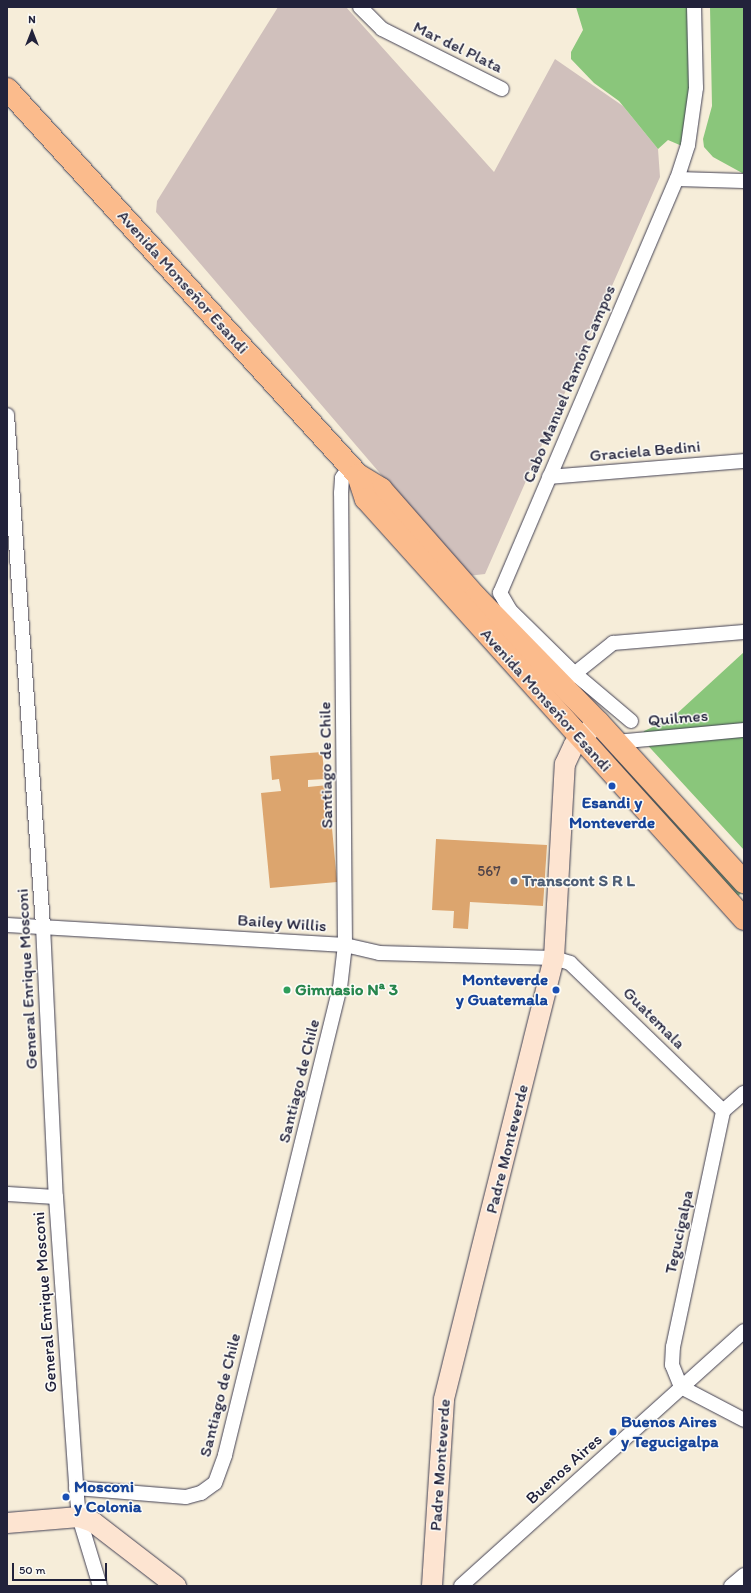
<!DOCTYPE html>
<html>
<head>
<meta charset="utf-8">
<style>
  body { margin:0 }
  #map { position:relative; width:751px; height:1593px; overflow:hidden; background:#f6edd9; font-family:Itim,sans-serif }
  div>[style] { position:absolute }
  .industrial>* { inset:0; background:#d0c0bc }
  .green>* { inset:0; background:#8ac67b; transform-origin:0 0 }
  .building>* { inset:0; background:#dca56e }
  .roads { filter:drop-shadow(0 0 1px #424053) drop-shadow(0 0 1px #424053) }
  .street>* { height:14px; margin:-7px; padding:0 7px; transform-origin:7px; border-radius:7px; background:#fff }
  .secondary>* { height:20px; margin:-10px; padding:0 10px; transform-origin:10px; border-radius:10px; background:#fde4d1 }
  .primary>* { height:22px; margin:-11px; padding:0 11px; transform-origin:11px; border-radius:11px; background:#fbbb8c }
  .dots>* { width:11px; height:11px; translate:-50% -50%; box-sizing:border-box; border:2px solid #fdfcf7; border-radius:50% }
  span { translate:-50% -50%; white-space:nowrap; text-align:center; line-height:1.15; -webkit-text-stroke:3px #fdfcf7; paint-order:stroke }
  .number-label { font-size:15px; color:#504348 }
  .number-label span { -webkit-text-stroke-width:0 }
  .street-label { font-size:17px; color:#22223b }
  .transit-label { font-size:17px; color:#164399; font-weight:700 }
  .right { translate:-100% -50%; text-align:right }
  .left { translate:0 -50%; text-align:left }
  .service-label { font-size:17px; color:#4e5e75; font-weight:700 }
  .leisure-label { font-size:17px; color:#27864d; font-weight:700 }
  .frame { position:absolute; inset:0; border:8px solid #22223b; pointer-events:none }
  .north { position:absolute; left:12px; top:12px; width:40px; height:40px; -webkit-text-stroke:3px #fdfcf7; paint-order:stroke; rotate:0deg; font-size:11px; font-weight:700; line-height:16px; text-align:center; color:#22223b }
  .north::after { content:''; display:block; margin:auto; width:14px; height:18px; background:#22223b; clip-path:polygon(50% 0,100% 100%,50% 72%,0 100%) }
  .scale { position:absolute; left:12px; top:1563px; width:95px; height:18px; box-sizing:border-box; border:2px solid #22223b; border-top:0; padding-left:5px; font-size:12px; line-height:14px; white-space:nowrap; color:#22223b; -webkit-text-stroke:3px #fdfcf7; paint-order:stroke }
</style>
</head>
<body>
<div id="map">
  <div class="industrial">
    <div style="clip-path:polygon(278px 7px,346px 7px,494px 172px,555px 59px,623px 106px,658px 149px,660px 177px,485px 574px,468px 576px,156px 212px,157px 201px)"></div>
  </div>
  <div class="green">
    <div style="clip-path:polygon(576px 7px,692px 7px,693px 74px,682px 146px,668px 140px,658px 149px,619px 101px,594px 83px,571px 59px,571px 52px,583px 30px)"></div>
    <div style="clip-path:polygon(710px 7px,744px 7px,744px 174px,713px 157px,704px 147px,703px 139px,712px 106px)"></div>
    <div style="clip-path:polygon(744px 652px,744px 850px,641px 738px,644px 731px,671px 719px)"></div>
    <div style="left:618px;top:751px;width:188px;height:8px;rotate:48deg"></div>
  </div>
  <div class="building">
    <div style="clip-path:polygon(322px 752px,325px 779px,308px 780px,308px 787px,328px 785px,337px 882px,270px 888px,261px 793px,281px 791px,279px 779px,272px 780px,270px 756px)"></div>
    <div style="clip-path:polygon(436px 839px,547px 845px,543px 906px,470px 902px,468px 929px,453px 928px,454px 911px,432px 910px)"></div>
  </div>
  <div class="roads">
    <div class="street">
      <div style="left:360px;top:7px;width:31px;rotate:45deg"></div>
      <div style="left:382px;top:29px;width:134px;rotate:26.6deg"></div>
      <div style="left:677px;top:179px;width:67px;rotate:1.7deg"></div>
      <div style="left:7px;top:415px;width:512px;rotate:85.97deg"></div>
      <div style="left:43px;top:926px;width:271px;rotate:87.3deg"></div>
      <div style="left:56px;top:1197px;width:301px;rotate:86deg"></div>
      <div style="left:77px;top:1497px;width:20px;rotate:84deg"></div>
      <div style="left:79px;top:1517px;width:72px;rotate:73.1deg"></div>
      <div style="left:549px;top:477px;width:196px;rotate:-4.7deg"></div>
      <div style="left:568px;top:679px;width:58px;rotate:-38.7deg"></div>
      <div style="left:613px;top:643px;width:131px;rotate:-4.8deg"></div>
      <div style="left:631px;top:721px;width:75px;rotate:-139.9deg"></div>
      <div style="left:574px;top:673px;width:90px;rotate:-135.5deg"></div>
      <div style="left:510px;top:610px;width:20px;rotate:-120deg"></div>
      <div style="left:500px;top:593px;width:450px;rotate:-66.9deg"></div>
      <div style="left:677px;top:179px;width:36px;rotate:-72deg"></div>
      <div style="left:688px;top:145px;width:58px;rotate:-82deg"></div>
      <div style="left:696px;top:88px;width:81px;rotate:-91.4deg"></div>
      <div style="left:616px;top:742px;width:129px;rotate:-5.4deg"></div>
      <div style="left:7px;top:925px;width:339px;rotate:3.4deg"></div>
      <div style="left:345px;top:945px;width:35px;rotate:13deg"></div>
      <div style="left:379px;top:953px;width:175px;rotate:1.6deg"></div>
      <div style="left:554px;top:958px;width:17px;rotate:17deg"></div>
      <div style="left:570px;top:963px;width:213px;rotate:44deg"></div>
      <div style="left:7px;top:1194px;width:49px;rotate:3.5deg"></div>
      <div style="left:681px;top:1387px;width:24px;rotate:-112deg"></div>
      <div style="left:672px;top:1365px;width:18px;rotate:-87deg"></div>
      <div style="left:673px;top:1347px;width:241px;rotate:-78deg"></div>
      <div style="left:723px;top:1111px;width:28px;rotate:-41deg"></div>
      <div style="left:681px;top:1387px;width:71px;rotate:27.6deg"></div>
      <div style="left:76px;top:1488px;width:110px;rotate:4.7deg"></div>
      <div style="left:186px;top:1497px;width:16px;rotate:-15deg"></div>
      <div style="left:201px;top:1493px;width:17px;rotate:-36deg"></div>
      <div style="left:215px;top:1483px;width:30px;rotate:-70deg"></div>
      <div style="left:225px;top:1455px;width:481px;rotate:-76.2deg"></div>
      <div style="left:340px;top:988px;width:43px;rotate:-83.4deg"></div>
      <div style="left:345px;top:945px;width:452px;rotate:-90.5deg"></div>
      <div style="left:341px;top:493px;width:15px;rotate:-86deg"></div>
      <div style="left:342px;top:478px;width:14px;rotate:-56deg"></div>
      <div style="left:461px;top:1586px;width:381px;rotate:-42deg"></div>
      <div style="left:731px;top:1586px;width:17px;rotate:-40deg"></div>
    </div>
    <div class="secondary">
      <div style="left:7px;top:1523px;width:72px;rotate:-4.8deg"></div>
      <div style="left:79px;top:1517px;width:15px;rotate:20deg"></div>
      <div style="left:93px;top:1522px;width:105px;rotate:37.6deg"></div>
      <div style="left:432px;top:1586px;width:187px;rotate:-86.3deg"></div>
      <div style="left:444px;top:1399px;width:455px;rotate:-76deg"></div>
      <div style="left:554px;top:958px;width:194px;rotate:-86.8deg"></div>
      <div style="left:565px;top:764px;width:21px;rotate:-65deg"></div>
      <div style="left:574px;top:745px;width:33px;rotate:-44deg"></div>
    </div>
    <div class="primary">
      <div style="left:7px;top:89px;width:522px;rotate:47.72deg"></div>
      <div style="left:358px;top:475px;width:27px;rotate:31deg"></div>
      <div style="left:381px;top:489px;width:144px;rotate:48.7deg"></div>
      <div style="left:476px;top:597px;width:175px;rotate:45.7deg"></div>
      <div style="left:598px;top:722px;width:217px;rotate:47.6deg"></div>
      <div style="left:358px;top:475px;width:25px;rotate:72deg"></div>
      <div style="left:366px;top:499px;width:565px;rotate:48.01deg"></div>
    </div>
  </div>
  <div class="dots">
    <div style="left:612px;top:786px;background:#1a4fb4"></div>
    <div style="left:514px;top:881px;background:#5c6f8a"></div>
    <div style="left:287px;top:990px;background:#2e9e5b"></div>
    <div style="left:556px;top:990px;background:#1a4fb4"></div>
    <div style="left:613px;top:1432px;background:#1a4fb4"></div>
    <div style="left:66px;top:1497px;background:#1a4fb4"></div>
  </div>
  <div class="number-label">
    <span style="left:489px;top:872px">567</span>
  </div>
  <div class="street-label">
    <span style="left:458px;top:47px;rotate:26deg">Mar del Plata</span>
    <span style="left:183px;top:282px;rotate:48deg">Avenida Monseñor Esandi</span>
    <span style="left:569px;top:384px;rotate:-67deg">Cabo Manuel Ramón Campos</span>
    <span style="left:645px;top:451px;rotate:-5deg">Graciela Bedini</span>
    <span style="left:546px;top:700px;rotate:48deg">Avenida Monseñor Esandi</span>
    <span style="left:678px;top:718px;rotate:-5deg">Quilmes</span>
    <span style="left:326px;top:765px;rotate:-91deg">Santiago de Chile</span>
    <span style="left:282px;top:923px;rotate:4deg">Bailey Willis</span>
    <span style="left:27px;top:979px;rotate:-93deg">General Enrique Mosconi</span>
    <span style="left:654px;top:1018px;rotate:45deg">Guatemala</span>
    <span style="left:299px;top:1081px;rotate:-76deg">Santiago de Chile</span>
    <span style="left:507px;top:1149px;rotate:-76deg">Padre Monteverde</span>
    <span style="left:679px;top:1232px;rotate:-78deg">Tegucigalpa</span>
    <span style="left:45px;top:1302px;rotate:-94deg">General Enrique Mosconi</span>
    <span style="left:220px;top:1395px;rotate:-76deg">Santiago de Chile</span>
    <span style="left:440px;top:1465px;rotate:-86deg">Padre Monteverde</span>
    <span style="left:564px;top:1469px;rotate:-42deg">Buenos Aires</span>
  </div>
  <div class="transit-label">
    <span style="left:612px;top:813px">Esandi y<br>Monteverde</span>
    <span class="right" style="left:548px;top:990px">Monteverde<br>y Guatemala</span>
    <span class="left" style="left:621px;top:1432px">Buenos Aires<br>y Tegucigalpa</span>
    <span class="left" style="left:74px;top:1497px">Mosconi<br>y Colonia</span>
  </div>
  <div class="service-label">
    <span class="left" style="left:522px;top:881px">Transcont S R L</span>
  </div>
  <div class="leisure-label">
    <span class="left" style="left:295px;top:990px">Gimnasio Nª 3</span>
  </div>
  <div class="frame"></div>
  <div class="north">N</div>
  <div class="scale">50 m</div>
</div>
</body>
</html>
